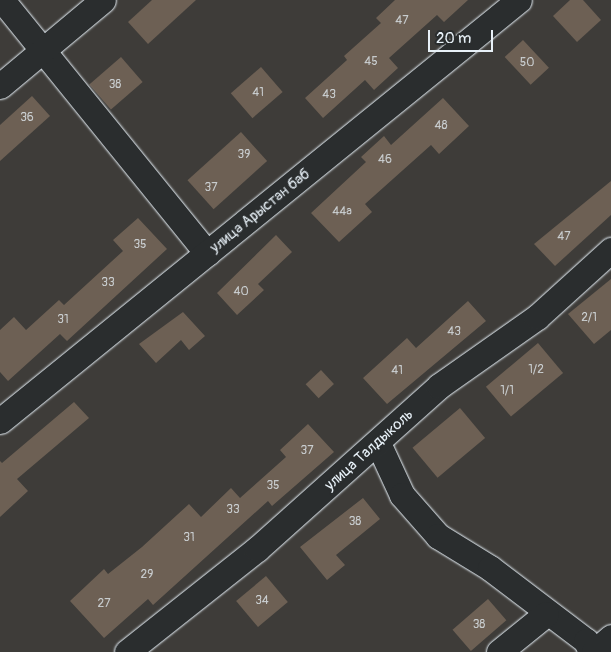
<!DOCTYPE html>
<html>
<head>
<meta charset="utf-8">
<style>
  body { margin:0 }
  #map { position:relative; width:611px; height:652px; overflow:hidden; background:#3e3c39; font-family:Pangolin,sans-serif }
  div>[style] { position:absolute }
  .building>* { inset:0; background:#6d6054; transform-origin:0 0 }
  .roads { filter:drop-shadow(0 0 1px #e8f1f8) drop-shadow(0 0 1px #e8f1f8) }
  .street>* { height:25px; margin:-12.5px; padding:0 12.5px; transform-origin:12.5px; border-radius:12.5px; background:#2a2d2e }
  span { translate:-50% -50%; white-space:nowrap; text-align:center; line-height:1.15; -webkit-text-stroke:4.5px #2a2d2e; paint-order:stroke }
  .number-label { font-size:12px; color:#c9cdcf }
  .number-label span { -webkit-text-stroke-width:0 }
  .street-label { font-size:15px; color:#e8f1f8 }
  .scale { position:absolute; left:428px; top:30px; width:65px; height:22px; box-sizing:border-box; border:2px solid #e8f1f8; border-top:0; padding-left:6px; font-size:15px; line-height:18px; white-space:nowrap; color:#e8f1f8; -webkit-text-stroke:4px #2a2d2e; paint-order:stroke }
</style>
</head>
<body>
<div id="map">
  <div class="building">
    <div style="clip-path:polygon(152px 0,196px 0,148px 44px,128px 22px)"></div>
    <div style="clip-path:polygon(395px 0,468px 0,444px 22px,437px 15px,389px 58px,398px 68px,374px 90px,365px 80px,323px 118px,305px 98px,347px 60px,344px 56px,381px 23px,376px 18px)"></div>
    <div style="clip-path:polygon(570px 0,583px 0,601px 20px,577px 42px,553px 16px)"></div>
    <div style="left:523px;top:40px;width:38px;height:25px;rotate:47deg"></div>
    <div style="left:121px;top:57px;width:33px;height:42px;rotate:49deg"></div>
    <div style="left:261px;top:67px;width:33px;height:40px;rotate:49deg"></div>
    <div style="clip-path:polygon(32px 96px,50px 116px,0 161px,0 125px)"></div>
    <div style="clip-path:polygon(443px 98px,469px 126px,439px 154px,431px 145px,365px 204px,372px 212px,339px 242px,311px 213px,366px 162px,361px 157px,384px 136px,391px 145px)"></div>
    <div style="left:241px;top:132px;width:39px;height:72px;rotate:48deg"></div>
    <div style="clip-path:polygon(611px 181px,611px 215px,555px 266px,534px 244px)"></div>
    <div style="clip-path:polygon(138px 218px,167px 249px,67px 341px,60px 334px,8px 381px,0 372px,0 330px,14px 317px,26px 330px,59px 300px,64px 305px,123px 251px,113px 240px)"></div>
    <div style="clip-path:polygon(276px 235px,292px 252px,258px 284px,264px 290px,237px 315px,217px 293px)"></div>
    <div style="clip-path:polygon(611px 279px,611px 330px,594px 344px,568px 314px)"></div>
    <div style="clip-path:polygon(468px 301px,486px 321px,387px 404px,363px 378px,407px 338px,416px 348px)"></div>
    <div style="clip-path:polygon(183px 312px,205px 336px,189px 350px,181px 340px,156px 363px,139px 344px)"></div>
    <div style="left:538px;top:343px;width:39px;height:68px;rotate:50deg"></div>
    <div style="left:321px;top:370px;width:19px;height:21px;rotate:47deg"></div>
    <div style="clip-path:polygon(74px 402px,89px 418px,17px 479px,28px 491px,0 517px,0 461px,2px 463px)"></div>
    <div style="left:460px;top:408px;width:39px;height:62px;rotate:50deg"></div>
    <div style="clip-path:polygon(308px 424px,334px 452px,272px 506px,268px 501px,153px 605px,148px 599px,104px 638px,70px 601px,104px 569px,108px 574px,142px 547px,189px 504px,201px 517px,231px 488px,240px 498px,286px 457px,280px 450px)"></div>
    <div style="clip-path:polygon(363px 498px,380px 519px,336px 555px,345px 565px,327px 580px,300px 547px)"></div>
    <div style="left:266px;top:576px;width:34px;height:39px;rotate:50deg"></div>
    <div style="left:488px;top:599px;width:28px;height:47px;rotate:49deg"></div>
  </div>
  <div class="roads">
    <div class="street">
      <div style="left:2px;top:0;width:326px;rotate:51deg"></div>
      <div style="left:0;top:86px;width:134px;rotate:-39.9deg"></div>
      <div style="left:0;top:421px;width:668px;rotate:-39.05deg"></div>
      <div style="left:378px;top:443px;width:57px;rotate:65.2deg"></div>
      <div style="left:402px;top:495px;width:55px;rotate:48.7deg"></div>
      <div style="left:438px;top:536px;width:61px;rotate:31.6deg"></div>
      <div style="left:490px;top:568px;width:121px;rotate:37.2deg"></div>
      <div style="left:586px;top:641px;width:12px;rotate:66deg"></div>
      <div style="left:127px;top:652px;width:166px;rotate:-38.4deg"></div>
      <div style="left:257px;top:549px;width:244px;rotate:-41.8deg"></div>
      <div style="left:439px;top:386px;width:120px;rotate:-35.1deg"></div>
      <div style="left:537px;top:317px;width:100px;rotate:-42.2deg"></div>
      <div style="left:499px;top:652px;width:60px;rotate:-39deg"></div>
      <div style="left:594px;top:652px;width:23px;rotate:-41deg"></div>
    </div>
  </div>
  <div class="number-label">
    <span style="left:402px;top:21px">47</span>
    <span style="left:371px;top:62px">45</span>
    <span style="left:527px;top:63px">50</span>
    <span style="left:115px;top:85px">38</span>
    <span style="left:258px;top:93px">41</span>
    <span style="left:329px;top:95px">43</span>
    <span style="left:27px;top:118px">36</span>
    <span style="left:441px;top:126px">48</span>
    <span style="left:244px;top:155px">39</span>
    <span style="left:385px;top:160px">46</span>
    <span style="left:211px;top:188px">37</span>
    <span style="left:342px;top:212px">44а</span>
    <span style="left:564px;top:237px">47</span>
    <span style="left:140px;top:245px">35</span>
    <span style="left:108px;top:283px">33</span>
    <span style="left:241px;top:292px">40</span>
    <span style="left:589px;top:318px">2/1</span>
    <span style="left:63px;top:320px">31</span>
    <span style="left:454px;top:332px">43</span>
    <span style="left:536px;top:370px">1/2</span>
    <span style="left:397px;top:371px">41</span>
    <span style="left:507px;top:391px">1/1</span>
    <span style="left:307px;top:451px">37</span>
    <span style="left:273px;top:486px">35</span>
    <span style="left:233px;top:510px">33</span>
    <span style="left:355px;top:522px">38</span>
    <span style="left:189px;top:538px">31</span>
    <span style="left:147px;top:575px">29</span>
    <span style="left:262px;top:601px">34</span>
    <span style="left:104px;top:604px">27</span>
    <span style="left:479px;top:625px">38</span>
  </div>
  <div class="street-label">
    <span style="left:260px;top:211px;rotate:-39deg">улица Арыстан баб</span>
    <span style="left:369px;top:450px;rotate:-42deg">улица Талдыколь</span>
  </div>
  <div class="scale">20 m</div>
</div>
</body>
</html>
